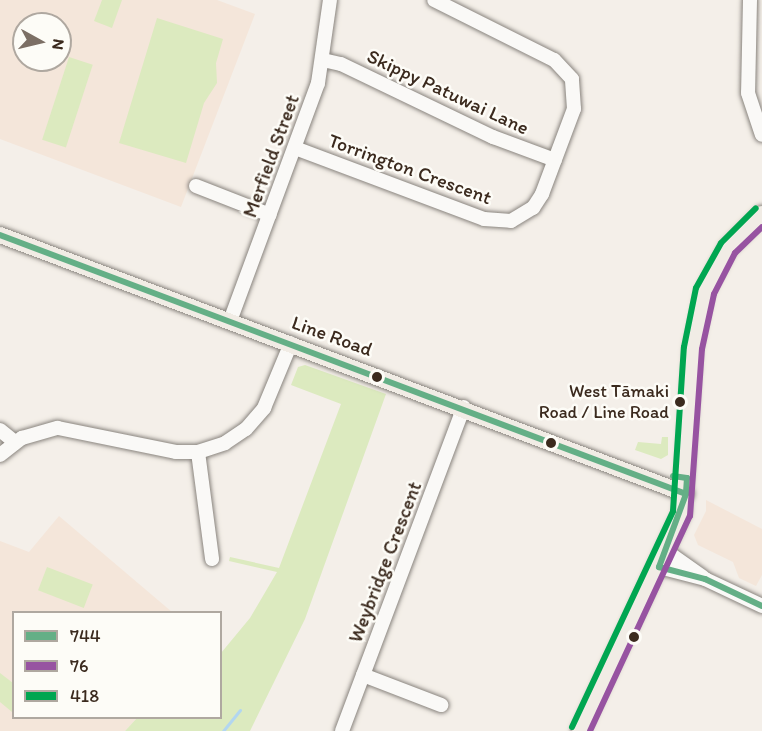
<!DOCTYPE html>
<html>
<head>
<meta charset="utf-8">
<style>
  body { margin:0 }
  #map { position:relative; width:762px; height:731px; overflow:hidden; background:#f4efe9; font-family:Itim,sans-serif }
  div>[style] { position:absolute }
  .built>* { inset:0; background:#f4e6da }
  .green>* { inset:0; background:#dceabf; transform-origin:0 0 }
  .stream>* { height:3px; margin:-1.5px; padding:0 1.5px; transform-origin:1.5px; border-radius:1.5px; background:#b2d6f0 }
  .roads { filter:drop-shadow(0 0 2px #89847e) drop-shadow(0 0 2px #89847e) }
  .minor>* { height:14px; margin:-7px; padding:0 7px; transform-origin:7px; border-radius:7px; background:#faf9f7 }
  .major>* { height:16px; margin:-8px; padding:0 8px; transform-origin:8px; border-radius:8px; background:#f1ece5 }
  .bus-1>* { height:6px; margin:-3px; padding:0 3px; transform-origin:3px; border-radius:3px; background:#64af86 }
  .bus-2>* { height:6px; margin:-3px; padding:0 3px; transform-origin:3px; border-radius:3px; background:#9753a1 }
  .bus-3>* { height:6px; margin:-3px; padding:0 3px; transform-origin:3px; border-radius:3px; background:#00a651 }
  .dots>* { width:16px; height:16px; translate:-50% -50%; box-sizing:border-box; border:3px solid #fdfcf7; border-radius:50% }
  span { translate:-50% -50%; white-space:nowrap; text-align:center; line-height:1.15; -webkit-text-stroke:5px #fdfcf7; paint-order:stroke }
  .bus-label { font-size:18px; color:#3b2a1e }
  .right { translate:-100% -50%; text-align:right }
  .street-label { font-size:20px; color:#3b2a1e }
  .legend { position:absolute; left:12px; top:611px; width:210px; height:108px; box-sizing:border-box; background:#fdfcf7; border:2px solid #afa8a0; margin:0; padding:8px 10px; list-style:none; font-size:18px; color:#3b2a1e }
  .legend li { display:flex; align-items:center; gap:12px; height:30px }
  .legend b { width:30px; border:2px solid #afa8a0 }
  .north { position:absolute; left:12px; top:12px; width:60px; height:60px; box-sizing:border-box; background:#fdfcf7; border:2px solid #afa8a0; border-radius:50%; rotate:98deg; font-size:16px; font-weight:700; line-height:24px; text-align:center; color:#3b2a1e }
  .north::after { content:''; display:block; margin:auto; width:21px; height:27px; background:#7c6f65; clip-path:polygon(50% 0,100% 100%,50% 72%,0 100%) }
</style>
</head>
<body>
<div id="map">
  <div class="built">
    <div style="clip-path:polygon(evenodd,0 0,217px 0,255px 14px,181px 207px,0 139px,0 0,24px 24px,60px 24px,60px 60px,24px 60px,24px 24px)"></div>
    <div style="clip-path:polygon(706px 500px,762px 529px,762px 575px,756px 586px,739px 578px,733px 562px,698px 545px,694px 535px,706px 511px)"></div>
    <div style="clip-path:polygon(59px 516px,172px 612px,14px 612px,14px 718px,137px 718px,125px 731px,0 731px,0 541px,29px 552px)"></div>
  </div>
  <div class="green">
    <div style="clip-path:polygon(102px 0,122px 0,112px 28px,94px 21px)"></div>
    <div style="clip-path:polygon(157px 18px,223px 39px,216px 63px,217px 83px,204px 103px,186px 163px,119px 143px)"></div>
    <div style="left:69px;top:57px;width:25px;height:87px;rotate:18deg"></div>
    <div style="clip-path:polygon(305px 365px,386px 394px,305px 619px,250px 731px,125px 731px,137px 718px,220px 718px,221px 653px,250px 618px,277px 572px,229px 561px,230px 557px,279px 568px,341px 404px,291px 385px,298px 367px)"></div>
    <div style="clip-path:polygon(662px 437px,668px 437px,668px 455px,661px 459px,635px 450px,638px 442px,661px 444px)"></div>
    <div style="left:47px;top:567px;width:49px;height:25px;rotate:21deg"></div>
    <div style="clip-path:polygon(0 673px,13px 683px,12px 712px,0 702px)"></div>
  </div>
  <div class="stream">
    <div style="left:223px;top:731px;width:27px;rotate:-51deg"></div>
  </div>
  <div class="roads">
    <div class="minor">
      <div style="left:750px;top:0;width:93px;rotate:91.2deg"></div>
      <div style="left:748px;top:93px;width:44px;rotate:71.6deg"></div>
      <div style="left:323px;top:60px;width:18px;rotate:13deg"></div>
      <div style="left:341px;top:64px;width:169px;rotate:25.7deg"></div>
      <div style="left:493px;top:137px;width:66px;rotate:20.4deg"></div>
      <div style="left:295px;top:148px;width:202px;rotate:20.6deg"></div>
      <div style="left:484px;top:219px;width:27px;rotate:4deg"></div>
      <div style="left:511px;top:221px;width:26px;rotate:-31deg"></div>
      <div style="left:533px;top:208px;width:17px;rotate:-57deg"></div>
      <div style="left:542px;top:194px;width:91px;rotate:-69.4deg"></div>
      <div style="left:574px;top:109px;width:30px;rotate:-94deg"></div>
      <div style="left:572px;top:79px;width:26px;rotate:-133deg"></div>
      <div style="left:554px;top:60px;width:134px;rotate:-153.4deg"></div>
      <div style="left:196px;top:186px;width:79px;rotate:21.4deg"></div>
      <div style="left:230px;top:321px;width:254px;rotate:-69.7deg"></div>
      <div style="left:318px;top:83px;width:84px;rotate:-81.8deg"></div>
      <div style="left:0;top:430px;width:19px;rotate:39deg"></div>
      <div style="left:198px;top:452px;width:108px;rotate:82.5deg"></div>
      <div style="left:0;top:455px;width:28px;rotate:-38deg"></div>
      <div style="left:22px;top:438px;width:37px;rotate:-16deg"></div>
      <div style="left:58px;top:428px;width:120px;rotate:11.5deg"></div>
      <div style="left:176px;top:452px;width:22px"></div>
      <div style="left:198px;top:452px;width:28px;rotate:-18deg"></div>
      <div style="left:225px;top:443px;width:25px;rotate:-34deg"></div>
      <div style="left:246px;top:429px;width:28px;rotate:-49deg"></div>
      <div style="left:264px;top:408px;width:70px;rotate:-67.4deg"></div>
      <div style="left:666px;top:551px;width:45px;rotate:35.1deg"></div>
      <div style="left:659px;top:567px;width:48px;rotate:14.6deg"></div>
      <div style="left:705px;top:579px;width:63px;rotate:25.3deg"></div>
      <div style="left:363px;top:675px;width:84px;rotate:21deg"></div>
      <div style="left:342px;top:731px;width:346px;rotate:-69.4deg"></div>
    </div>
    <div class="major">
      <div style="left:0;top:235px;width:733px;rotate:20.68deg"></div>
      <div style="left:580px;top:731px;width:241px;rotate:-64.9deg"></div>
      <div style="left:682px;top:513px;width:165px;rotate:-86.2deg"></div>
      <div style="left:693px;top:348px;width:58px;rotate:-78.1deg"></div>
      <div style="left:705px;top:291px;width:49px;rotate:-61.9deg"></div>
      <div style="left:728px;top:248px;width:48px;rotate:-45deg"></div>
    </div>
  </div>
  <div class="bus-1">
    <div style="left:0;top:235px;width:733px;rotate:20.68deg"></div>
    <div style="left:673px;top:476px;width:14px;rotate:8deg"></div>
    <div style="left:687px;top:478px;width:16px;rotate:94deg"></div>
    <div style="left:686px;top:494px;width:78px;rotate:110.3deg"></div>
    <div style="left:659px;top:567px;width:48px;rotate:14.6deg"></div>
    <div style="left:705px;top:579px;width:63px;rotate:25.3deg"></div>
  </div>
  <div class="bus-2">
    <div style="left:590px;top:731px;width:237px;rotate:-65.1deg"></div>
    <div style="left:690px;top:516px;width:167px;rotate:-85.9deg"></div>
    <div style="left:702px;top:349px;width:56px;rotate:-77.7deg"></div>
    <div style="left:714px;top:294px;width:46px;rotate:-62.9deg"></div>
    <div style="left:735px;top:253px;width:37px;rotate:-44deg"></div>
  </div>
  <div class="bus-3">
    <div style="left:572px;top:727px;width:238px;rotate:-64.9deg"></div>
    <div style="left:673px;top:511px;width:164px;rotate:-86.2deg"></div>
    <div style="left:684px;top:347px;width:60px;rotate:-78.5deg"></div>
    <div style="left:696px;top:288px;width:51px;rotate:-60.9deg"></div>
    <div style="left:721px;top:243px;width:49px;rotate:-45deg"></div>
  </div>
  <div class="dots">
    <div style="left:377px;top:377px;background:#3b2a1e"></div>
    <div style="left:680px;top:402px;background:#3b2a1e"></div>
    <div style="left:551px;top:443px;background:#3b2a1e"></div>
    <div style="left:634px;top:637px;background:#3b2a1e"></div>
  </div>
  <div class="bus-label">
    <span class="right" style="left:669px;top:402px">West Tāmaki<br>Road / Line Road</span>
  </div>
  <div class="street-label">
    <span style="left:448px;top:92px;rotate:25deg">Skippy Patuwai Lane</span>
    <span style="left:271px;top:156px;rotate:-70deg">Merfield Street</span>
    <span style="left:410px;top:169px;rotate:20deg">Torrington Crescent</span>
    <span style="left:332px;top:336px;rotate:20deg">Line Road</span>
    <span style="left:385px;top:562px;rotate:-69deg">Weybridge Crescent</span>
  </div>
  <ul class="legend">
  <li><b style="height:8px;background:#64af86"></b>744</li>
  <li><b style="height:8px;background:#9753a1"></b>76</li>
  <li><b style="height:8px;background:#00a651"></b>418</li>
  </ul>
  <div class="north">N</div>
</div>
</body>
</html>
